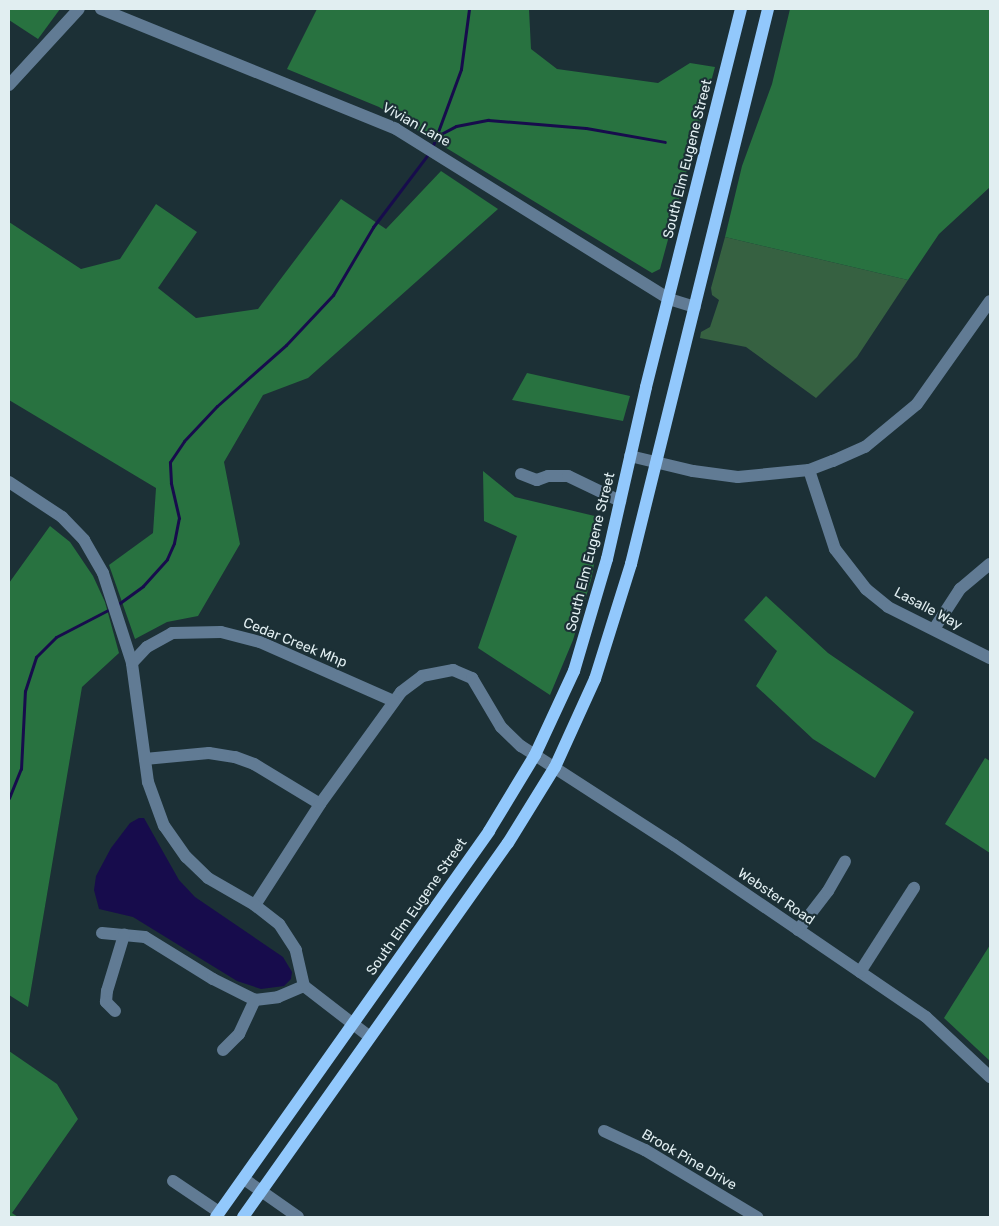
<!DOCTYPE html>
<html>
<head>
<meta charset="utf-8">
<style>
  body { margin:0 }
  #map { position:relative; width:999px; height:1226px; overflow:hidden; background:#1c3036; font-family:Rubik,sans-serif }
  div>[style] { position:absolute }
  .green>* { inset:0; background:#366141 }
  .forest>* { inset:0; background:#287240 }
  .water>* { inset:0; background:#170c4c }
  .stream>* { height:3px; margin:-1.5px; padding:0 1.5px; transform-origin:1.5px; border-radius:1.5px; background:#170c4c }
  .minor>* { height:12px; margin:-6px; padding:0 6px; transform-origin:6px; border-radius:6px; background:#617b94 }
  .major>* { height:12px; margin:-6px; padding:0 6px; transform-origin:6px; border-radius:6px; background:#92c8fc }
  span { translate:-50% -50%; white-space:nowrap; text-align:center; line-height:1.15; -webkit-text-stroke:4.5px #1c3036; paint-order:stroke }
  .street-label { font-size:14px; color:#e1eef1 }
  .frame { position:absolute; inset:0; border:10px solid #e1eef1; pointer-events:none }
</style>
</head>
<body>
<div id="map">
  <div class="green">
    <div style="clip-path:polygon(725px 237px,908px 280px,857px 357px,816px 398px,746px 347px,700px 338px,701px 332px,710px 327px,719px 300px,712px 295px,711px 288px)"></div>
  </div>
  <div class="forest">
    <div style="clip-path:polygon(9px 9px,60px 9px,38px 39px,9px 20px)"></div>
    <div style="clip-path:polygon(317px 9px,529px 9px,531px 49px,557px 69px,658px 83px,690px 63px,715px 67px,660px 269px,652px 273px,379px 107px,287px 69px)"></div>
    <div style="clip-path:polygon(790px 9px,990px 10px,990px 187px,939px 234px,908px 280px,725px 237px,742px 166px,772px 84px)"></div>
    <div style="clip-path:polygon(441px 171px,498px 209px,308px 378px,263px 395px,224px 462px,240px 544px,198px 616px,167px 622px,135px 639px,109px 565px,153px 533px,156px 488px,9px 400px,9px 222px,81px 269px,120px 259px,156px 204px,197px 232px,158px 288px,196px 318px,258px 309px,341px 199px,386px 229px)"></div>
    <div style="clip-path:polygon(527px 373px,630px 396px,623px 421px,512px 400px)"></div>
    <div style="clip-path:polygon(483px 471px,515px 497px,603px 518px,591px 580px,573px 640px,550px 695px,478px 648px,517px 536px,484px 521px)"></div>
    <div style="clip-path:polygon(50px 526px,70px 542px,93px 576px,105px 602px,119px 653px,82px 687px,28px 1007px,9px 995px,9px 583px)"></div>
    <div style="clip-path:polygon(766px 596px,828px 653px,914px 712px,875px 778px,813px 739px,756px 686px,777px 651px,744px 620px)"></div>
    <div style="clip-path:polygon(985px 758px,990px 761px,990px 853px,945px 824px)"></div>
    <div style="clip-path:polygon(990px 945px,990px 1061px,944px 1018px)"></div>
    <div style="clip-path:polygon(9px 1051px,57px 1084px,78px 1119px,12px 1213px,18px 1217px,9px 1217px)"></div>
  </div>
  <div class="water">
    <div style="clip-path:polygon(139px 818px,144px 818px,179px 880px,195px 897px,283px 957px,292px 972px,291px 979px,284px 986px,261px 989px,237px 981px,133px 917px,99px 909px,94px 890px,96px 876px,111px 848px,130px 823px)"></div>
  </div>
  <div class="stream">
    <div style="left:439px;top:135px;width:19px;rotate:-28deg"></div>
    <div style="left:456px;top:126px;width:33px;rotate:-11deg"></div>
    <div style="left:488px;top:120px;width:98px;rotate:4.7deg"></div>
    <div style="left:586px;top:128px;width:80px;rotate:10deg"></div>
    <div style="left:432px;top:148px;width:84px;rotate:-69.8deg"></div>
    <div style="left:461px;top:69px;width:61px;rotate:-82.4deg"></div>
    <div style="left:117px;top:605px;width:32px;rotate:-36deg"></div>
    <div style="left:143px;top:586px;width:36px;rotate:-48deg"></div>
    <div style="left:167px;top:559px;width:17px;rotate:-66deg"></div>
    <div style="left:174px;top:543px;width:25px;rotate:-79deg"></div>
    <div style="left:179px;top:518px;width:36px;rotate:-103deg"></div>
    <div style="left:171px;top:483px;width:21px;rotate:-93deg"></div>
    <div style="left:170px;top:462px;width:25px;rotate:-56deg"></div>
    <div style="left:184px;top:441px;width:48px;rotate:-46.7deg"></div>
    <div style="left:217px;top:406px;width:92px;rotate:-41.5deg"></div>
    <div style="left:286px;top:345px;width:69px;rotate:-46.8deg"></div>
    <div style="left:333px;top:295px;width:79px;rotate:-59.5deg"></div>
    <div style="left:373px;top:227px;width:93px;rotate:-52.9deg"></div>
    <div style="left:9px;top:798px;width:31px;rotate:-68deg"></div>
    <div style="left:21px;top:769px;width:78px;rotate:-87.1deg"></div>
    <div style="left:25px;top:691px;width:36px;rotate:-72deg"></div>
    <div style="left:36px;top:657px;width:28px;rotate:-45deg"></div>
    <div style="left:56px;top:637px;width:63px;rotate:-27.4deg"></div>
  </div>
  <div class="minor">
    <div style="left:101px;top:9px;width:318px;rotate:22.1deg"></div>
    <div style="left:396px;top:129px;width:322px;rotate:31.9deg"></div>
    <div style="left:669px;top:299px;width:27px;rotate:17deg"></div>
    <div style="left:9px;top:85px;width:103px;rotate:-47.4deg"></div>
    <div style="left:630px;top:456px;width:65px;rotate:13.4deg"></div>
    <div style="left:693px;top:471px;width:45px;rotate:7.6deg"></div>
    <div style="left:738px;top:477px;width:71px;rotate:-5.6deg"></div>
    <div style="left:809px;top:470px;width:26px;rotate:-21deg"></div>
    <div style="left:833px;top:461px;width:35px;rotate:-24deg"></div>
    <div style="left:865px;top:447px;width:67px;rotate:-39.6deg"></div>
    <div style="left:917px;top:404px;width:126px;rotate:-54.7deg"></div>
    <div style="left:809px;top:470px;width:83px;rotate:71.8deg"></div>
    <div style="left:835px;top:549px;width:51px;rotate:52.2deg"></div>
    <div style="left:866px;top:589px;width:28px;rotate:39deg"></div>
    <div style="left:888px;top:607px;width:114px;rotate:26.6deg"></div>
    <div style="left:521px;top:474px;width:17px;rotate:21deg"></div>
    <div style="left:537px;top:480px;width:12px;rotate:-20deg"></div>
    <div style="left:548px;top:476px;width:20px"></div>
    <div style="left:568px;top:476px;width:58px;rotate:25.7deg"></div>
    <div style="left:9px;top:482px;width:64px;rotate:33.4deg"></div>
    <div style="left:62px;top:517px;width:32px;rotate:46deg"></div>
    <div style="left:84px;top:540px;width:38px;rotate:60deg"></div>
    <div style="left:103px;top:573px;width:95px;rotate:72.1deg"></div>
    <div style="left:934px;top:629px;width:48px;rotate:-57deg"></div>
    <div style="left:960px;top:589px;width:39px;rotate:-40deg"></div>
    <div style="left:145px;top:759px;width:64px;rotate:-5.4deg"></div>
    <div style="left:209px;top:753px;width:26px;rotate:9deg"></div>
    <div style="left:235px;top:757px;width:20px;rotate:20deg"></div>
    <div style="left:254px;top:764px;width:77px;rotate:31.2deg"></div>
    <div style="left:255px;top:905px;width:120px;rotate:-57.2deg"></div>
    <div style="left:320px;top:804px;width:138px;rotate:-54.1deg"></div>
    <div style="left:401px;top:692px;width:26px;rotate:-37deg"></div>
    <div style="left:422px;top:676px;width:32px;rotate:-11deg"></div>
    <div style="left:453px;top:670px;width:21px;rotate:23deg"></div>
    <div style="left:472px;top:678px;width:57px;rotate:59.4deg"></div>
    <div style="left:501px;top:727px;width:28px;rotate:44deg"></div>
    <div style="left:521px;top:746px;width:182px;rotate:32.9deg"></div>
    <div style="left:674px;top:845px;width:305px;rotate:34.3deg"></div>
    <div style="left:926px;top:1017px;width:88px;rotate:43.2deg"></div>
    <div style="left:798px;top:930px;width:49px;rotate:-52.4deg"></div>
    <div style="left:828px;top:891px;width:34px;rotate:-60deg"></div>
    <div style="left:102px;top:933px;width:43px;rotate:5.3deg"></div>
    <div style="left:145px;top:937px;width:80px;rotate:31.7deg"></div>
    <div style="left:213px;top:979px;width:47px;rotate:26.6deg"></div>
    <div style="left:255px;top:1000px;width:23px;rotate:-7deg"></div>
    <div style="left:278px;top:997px;width:28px;rotate:-23deg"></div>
    <div style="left:860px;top:972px;width:100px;rotate:-57.3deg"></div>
    <div style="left:115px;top:1011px;width:13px;rotate:-135deg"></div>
    <div style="left:106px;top:1002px;width:11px;rotate:-85deg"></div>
    <div style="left:107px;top:991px;width:59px;rotate:-73.1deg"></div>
    <div style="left:370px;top:1037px;width:83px;rotate:-142.3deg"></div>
    <div style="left:304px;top:986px;width:37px;rotate:-103deg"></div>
    <div style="left:296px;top:950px;width:31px;rotate:-123deg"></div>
    <div style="left:279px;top:924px;width:31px;rotate:-142deg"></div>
    <div style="left:255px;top:905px;width:54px;rotate:-150.1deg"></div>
    <div style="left:208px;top:878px;width:30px;rotate:-136deg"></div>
    <div style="left:186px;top:857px;width:38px;rotate:-125deg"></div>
    <div style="left:164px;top:826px;width:47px;rotate:-110deg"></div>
    <div style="left:148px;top:782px;width:120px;rotate:-97.7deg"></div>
    <div style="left:132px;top:663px;width:22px;rotate:-47deg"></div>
    <div style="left:147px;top:647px;width:29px;rotate:-29deg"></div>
    <div style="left:172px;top:633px;width:49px;rotate:-1.2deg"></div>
    <div style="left:221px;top:632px;width:40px;rotate:14.4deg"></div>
    <div style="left:260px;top:642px;width:146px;rotate:23.8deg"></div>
    <div style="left:223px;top:1050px;width:23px;rotate:-45deg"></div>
    <div style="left:239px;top:1034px;width:38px;rotate:-65deg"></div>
    <div style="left:604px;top:1131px;width:45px;rotate:24.9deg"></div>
    <div style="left:645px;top:1150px;width:131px;rotate:30.9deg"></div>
    <div style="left:244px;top:1179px;width:66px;rotate:35.1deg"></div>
    <div style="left:173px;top:1181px;width:55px;rotate:34deg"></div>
  </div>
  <div class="major">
    <div style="left:216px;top:1217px;width:473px;rotate:-54.7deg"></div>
    <div style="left:489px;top:831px;width:89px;rotate:-58.8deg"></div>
    <div style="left:535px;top:755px;width:93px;rotate:-65.1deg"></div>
    <div style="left:574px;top:671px;width:117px;rotate:-73.6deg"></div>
    <div style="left:607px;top:559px;width:176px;rotate:-77.2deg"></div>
    <div style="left:646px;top:387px;width:390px;rotate:-75.9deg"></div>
    <div style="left:243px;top:1217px;width:458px;rotate:-54.7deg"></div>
    <div style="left:508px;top:843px;width:89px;rotate:-58.3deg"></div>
    <div style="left:555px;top:767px;width:97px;rotate:-65.6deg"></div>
    <div style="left:595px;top:679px;width:121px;rotate:-72.6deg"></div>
    <div style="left:631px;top:564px;width:572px;rotate:-76.13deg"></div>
  </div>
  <div class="street-label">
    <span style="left:416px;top:125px;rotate:29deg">Vivian Lane</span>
    <span style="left:688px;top:159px;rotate:-76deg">South Elm Eugene Street</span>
    <span style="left:591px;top:552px;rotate:-76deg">South Elm Eugene Street</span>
    <span style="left:928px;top:609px;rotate:28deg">Lasalle Way</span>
    <span style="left:295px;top:643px;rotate:22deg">Cedar Creek Mhp</span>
    <span style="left:776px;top:897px;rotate:34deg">Webster Road</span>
    <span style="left:417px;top:907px;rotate:-55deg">South Elm Eugene Street</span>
    <span style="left:689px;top:1160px;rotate:30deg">Brook Pine Drive</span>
  </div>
  <div class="frame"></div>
</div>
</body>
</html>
